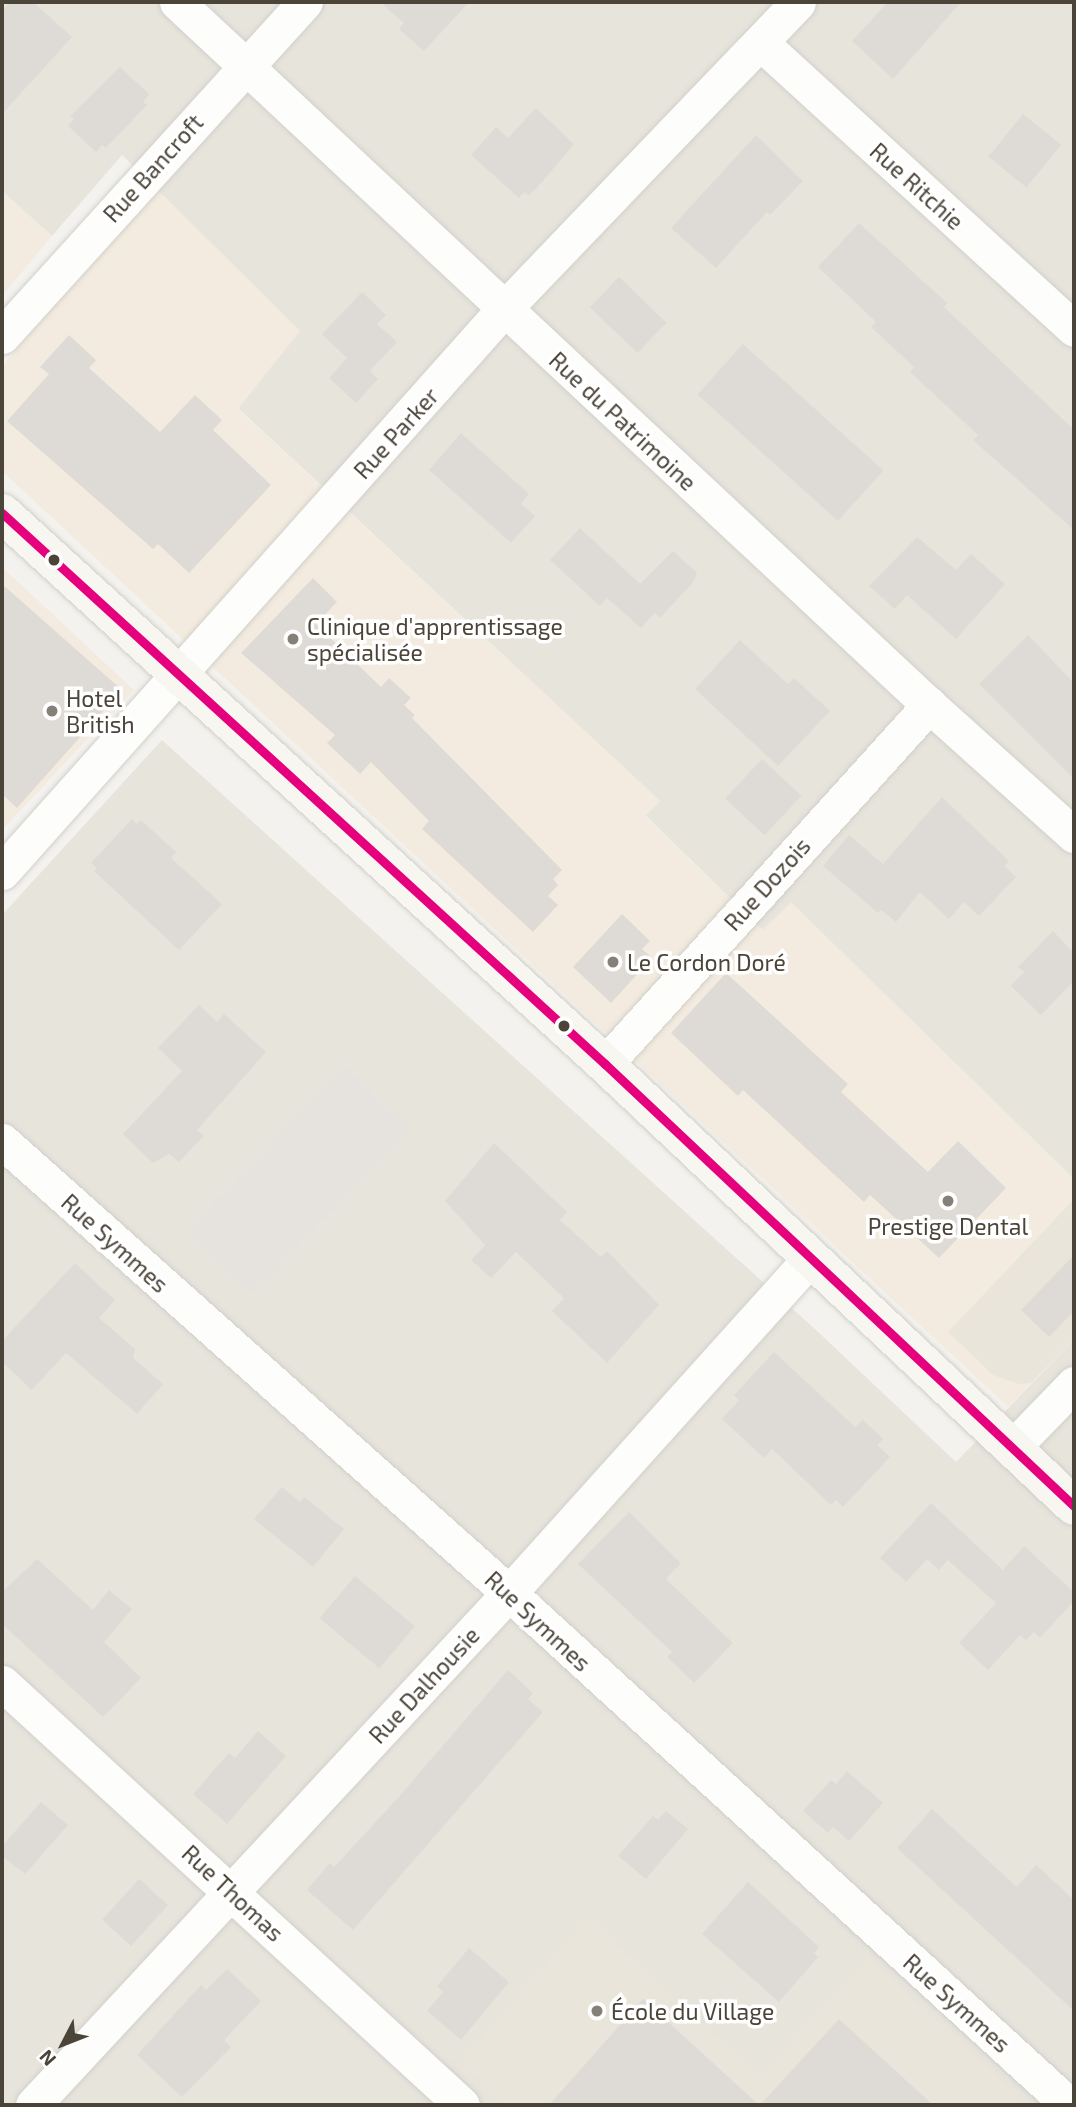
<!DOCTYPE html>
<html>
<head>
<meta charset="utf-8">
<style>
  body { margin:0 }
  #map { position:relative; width:1076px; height:2107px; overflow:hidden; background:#f4f2ee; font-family:"Exo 2",sans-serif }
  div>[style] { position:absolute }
  .residential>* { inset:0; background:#e7e4dc }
  .commercial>* { inset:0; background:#f3ebdf }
  .education>* { inset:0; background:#eae5da }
  .parking>* { inset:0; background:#e6e3df; transform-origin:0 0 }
  .building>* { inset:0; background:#dedbd6; transform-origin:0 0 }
  .roads { filter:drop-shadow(0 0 2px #d2d0cb) drop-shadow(0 0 2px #d2d0cb) }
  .street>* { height:35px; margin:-17.5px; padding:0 17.5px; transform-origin:17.5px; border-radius:17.5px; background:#fdfdfc }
  .secondary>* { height:38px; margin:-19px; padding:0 19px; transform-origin:19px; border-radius:19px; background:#f7f6f1 }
  .bus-1>* { height:9px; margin:-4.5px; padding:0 4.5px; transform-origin:4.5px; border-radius:4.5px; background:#e5007d }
  .dots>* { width:19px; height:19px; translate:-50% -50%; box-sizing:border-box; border:4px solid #fff; border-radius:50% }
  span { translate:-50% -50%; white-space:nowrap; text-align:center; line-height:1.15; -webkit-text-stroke:7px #fff; paint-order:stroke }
  .street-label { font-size:23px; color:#4b4439 }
  .poi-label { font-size:23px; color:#4b4439 }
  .left { translate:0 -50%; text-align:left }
  .frame { position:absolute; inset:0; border:4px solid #4b4439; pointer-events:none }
  .north { position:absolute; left:28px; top:2009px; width:70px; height:70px; -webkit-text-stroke:5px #fff; paint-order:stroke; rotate:228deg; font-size:19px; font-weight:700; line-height:28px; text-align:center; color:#4b4439 }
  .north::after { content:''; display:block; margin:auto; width:24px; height:32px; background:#4b4439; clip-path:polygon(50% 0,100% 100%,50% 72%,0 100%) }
</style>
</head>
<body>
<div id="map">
  <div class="residential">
    <div style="clip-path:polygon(2px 2px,1074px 2px,1074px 1179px,791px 903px,763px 930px,645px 815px,660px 801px,238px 408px,153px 185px,122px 155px,52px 236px,2px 191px)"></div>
    <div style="clip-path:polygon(162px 740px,815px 1329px,956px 1462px,1074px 1340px,1074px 2105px,2px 2105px,2px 915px)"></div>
  </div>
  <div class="commercial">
    <div style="clip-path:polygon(153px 185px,300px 331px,238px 409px,660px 801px,645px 816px,763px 930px,791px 902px,1074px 1179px,1074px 1340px,1008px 1407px,2px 471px,2px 367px)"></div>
    <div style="clip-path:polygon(2px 191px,52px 236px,2px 296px)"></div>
    <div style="clip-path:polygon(2px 567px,134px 690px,2px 830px)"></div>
  </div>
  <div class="education">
    <div style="clip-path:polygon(1074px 1199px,1074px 1340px,1031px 1383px,1018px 1384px,993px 1375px,948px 1332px)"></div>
    <div style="clip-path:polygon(587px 1918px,761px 2077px,868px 1958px,1028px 2105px,505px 2105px,461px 2063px)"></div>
  </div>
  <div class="parking">
    <div style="left:346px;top:1066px;width:91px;height:231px;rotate:44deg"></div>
  </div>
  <div class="building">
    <div style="clip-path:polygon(10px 2px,33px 2px,72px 37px,2px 114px,2px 11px)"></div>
    <div style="clip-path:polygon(380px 2px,469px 2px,424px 51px,399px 29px,404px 23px)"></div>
    <div style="clip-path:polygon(888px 2px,961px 2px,893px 79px,852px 41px)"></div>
    <div style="clip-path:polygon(120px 67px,149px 94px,143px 102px,147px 105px,106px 148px,102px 145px,96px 152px,68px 126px,74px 119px,70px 116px)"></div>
    <div style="clip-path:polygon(536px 108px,574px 144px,535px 190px,528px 195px,524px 192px,519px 198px,471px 155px,496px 127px,508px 138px)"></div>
    <div style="left:1023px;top:114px;width:49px;height:55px;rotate:39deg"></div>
    <div style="clip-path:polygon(756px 135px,803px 181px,770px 215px,767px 212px,716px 268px,671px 228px)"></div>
    <div style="clip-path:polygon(859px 223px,947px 303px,944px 307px,1074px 430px,1074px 530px,973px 440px,978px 435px,910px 372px,914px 367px,871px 327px,876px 322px,818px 267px)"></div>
    <div style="left:619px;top:277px;width:66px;height:42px;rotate:44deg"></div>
    <div style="clip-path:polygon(362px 292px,386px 315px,377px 324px,397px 342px,370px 371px,378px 379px,356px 403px,329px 378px,347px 358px,322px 334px)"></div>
    <div style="clip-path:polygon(69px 335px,96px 360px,89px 368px,160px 432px,195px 395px,222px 420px,213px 430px,271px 485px,189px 573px,158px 544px,153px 549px,7px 421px,49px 374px,40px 367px)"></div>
    <div style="left:743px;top:344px;width:189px;height:68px;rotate:42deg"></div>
    <div style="clip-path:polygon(461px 433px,529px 494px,521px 504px,535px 516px,511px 543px,429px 470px)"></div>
    <div style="clip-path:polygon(580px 528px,640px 584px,673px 551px,697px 573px,693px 582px,660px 618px,655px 613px,641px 628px,607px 598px,600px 606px,550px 560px)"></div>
    <div style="clip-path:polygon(917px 537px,956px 570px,971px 554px,1005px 584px,956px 639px,907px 595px,895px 609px,869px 586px)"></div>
    <div style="clip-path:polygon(313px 578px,337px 602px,316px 624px,381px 687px,389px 678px,411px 698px,404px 705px,415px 715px,412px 718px,562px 870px,553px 879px,558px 885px,548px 896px,558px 905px,533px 932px,422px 829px,429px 821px,371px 762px,360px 774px,327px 743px,335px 735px,241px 653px)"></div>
    <div style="clip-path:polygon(2px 584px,122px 690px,17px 808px,2px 794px)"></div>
    <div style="clip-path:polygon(1028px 635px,1074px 683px,1074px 779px,979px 684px)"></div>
    <div style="clip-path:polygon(740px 640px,788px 684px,794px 678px,830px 711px,778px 766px,695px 689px)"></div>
    <div style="left:762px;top:759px;width:54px;height:54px;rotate:43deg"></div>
    <div style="clip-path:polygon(942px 797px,1009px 861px,1004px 866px,1016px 877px,979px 916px,964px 902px,949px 919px,920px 892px,896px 922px,881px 910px,878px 913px,823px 866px,849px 835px,883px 864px)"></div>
    <div style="clip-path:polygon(132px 819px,137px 824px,141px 820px,176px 852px,171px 858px,222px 904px,179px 950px,94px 871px,97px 868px,91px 863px)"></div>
    <div style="clip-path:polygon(622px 914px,650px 941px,642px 949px,652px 958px,611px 1003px,573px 967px)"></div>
    <div style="clip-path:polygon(1053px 931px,1074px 953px,1074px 981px,1041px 1015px,1011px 986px,1024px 972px,1018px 967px)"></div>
    <div style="clip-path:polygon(726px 973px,848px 1084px,841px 1092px,928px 1172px,958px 1141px,1006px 1188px,939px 1258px,870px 1195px,864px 1202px,743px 1090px,738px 1096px,671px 1033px)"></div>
    <div style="clip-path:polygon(199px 1005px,217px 1022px,224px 1014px,266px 1052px,197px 1130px,204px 1136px,179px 1162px,169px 1154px,153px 1163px,123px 1134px,182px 1071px,158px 1048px)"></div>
    <div style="clip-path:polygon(494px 1143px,567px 1212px,560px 1220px,601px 1257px,607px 1251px,659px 1305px,607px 1363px,552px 1311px,564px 1298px,516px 1252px,491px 1278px,471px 1260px,485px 1245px,445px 1201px)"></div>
    <div style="clip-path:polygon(1074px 1255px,1074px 1311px,1049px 1337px,1021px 1310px)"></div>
    <div style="clip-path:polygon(75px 1263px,115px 1300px,99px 1318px,135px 1349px,133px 1358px,163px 1384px,137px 1414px,66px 1353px,32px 1390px,2px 1362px,2px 1341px)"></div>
    <div style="clip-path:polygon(774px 1352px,855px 1427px,863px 1420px,883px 1439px,877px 1445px,890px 1457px,843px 1507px,836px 1500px,831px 1505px,772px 1449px,764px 1458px,722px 1419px,739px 1400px,734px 1395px)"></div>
    <div style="clip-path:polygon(282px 1487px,300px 1502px,304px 1497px,344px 1529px,313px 1567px,254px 1519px)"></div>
    <div style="clip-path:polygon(931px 1503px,1003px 1570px,1024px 1546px,1074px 1592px,1074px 1601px,1040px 1638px,1034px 1632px,1026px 1640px,1020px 1635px,988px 1670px,959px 1643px,996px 1603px,948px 1560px,939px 1570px,927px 1559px,906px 1582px,880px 1558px)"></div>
    <div style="clip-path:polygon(629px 1512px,681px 1563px,666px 1579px,733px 1643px,694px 1683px,667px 1657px,672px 1652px,578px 1564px)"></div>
    <div style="clip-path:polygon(37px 1559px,93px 1610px,109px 1590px,132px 1609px,104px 1642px,141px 1678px,103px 1717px,2px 1624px,2px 1592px)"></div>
    <div style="left:355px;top:1576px;width:78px;height:55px;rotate:40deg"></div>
    <div style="clip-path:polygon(508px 1670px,533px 1693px,528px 1699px,543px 1712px,353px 1930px,307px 1890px,330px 1863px,334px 1867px,396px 1800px)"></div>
    <div style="clip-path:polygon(258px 1731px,286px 1756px,227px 1824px,193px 1794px,229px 1753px,235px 1758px)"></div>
    <div style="clip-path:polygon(847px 1771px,883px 1803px,849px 1841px,833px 1827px,828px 1833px,803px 1811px,831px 1780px,836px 1784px)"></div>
    <div style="clip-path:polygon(41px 1802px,68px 1825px,25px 1874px,2px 1856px,2px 1846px)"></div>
    <div style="clip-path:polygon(932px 1809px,1017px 1887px,1036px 1865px,1074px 1900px,1074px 2011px,897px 1848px)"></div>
    <div style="clip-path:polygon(666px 1811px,688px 1829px,646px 1879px,618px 1856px,653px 1816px,658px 1820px)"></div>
    <div style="left:139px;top:1879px;width:39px;height:55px;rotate:42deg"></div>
    <div style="clip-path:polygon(748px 1882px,819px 1947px,814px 1953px,818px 1957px,779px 2002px,702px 1934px)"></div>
    <div style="clip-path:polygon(469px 1948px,509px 1982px,461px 2040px,427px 2011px,443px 1992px,437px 1986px)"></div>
    <div style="clip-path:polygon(227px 1969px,261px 2001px,224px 2040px,231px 2047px,182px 2097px,137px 2055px,201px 1985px,206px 1990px)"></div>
    <div style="clip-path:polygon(643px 1999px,759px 2105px,549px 2105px)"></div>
    <div style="clip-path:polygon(839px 2019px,933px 2105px,760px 2105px)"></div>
  </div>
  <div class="roads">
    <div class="street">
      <div style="left:177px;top:2px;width:1029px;rotate:43.07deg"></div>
      <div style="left:929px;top:705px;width:195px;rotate:41.9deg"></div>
      <div style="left:761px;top:43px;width:424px;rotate:42.4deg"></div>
      <div style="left:2px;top:336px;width:451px;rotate:-47.8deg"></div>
      <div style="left:2px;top:872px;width:753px;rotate:-48.28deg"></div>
      <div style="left:503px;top:310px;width:426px;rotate:-46.2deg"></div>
      <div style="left:605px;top:1064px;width:484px;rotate:-47.9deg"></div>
      <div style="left:2px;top:1141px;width:679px;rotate:41.72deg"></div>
      <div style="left:509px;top:1593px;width:759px;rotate:42.44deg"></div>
      <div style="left:1012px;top:1448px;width:89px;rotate:-45.9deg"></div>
      <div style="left:2px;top:1683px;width:624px;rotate:42.53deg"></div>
      <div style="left:33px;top:2105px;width:699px;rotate:-47.09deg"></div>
      <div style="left:509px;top:1593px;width:448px;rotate:-48deg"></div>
    </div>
    <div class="secondary">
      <div style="left:2px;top:513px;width:817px;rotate:42.42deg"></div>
      <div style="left:605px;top:1064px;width:644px;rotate:43.3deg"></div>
    </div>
  </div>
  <div class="bus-1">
    <div style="left:2px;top:513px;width:817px;rotate:42.42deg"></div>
    <div style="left:605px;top:1064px;width:644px;rotate:43.3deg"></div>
  </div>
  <div class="dots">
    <div style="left:54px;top:560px;background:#4b4439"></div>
    <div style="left:293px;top:639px;background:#868178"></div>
    <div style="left:52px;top:711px;background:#868178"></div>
    <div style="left:613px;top:962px;background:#868178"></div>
    <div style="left:564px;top:1026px;background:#4b4439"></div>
    <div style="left:948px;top:1201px;background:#868178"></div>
    <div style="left:597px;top:2011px;background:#868178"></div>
  </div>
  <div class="street-label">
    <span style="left:153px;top:168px;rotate:-48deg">Rue Bancroft</span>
    <span style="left:917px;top:186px;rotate:42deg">Rue Ritchie</span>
    <span style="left:623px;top:421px;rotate:43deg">Rue du Patrimoine</span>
    <span style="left:396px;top:433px;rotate:-48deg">Rue Parker</span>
    <span style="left:767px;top:884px;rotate:-48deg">Rue Dozois</span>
    <span style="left:115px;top:1243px;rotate:42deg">Rue Symmes</span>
    <span style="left:538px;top:1621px;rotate:43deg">Rue Symmes</span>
    <span style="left:424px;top:1685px;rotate:-47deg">Rue Dalhousie</span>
    <span style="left:233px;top:1893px;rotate:43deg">Rue Thomas</span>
    <span style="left:957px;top:2003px;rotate:42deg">Rue Symmes</span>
  </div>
  <div class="poi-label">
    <span class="left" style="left:307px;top:639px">Clinique d'apprentissage<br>spécialisée</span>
    <span class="left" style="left:66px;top:711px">Hotel<br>British</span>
    <span class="left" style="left:627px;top:962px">Le Cordon Doré</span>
    <span style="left:948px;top:1226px">Prestige Dental</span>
    <span class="left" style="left:611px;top:2011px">École du Village</span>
  </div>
  <div class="frame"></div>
  <div class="north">N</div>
</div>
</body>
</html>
